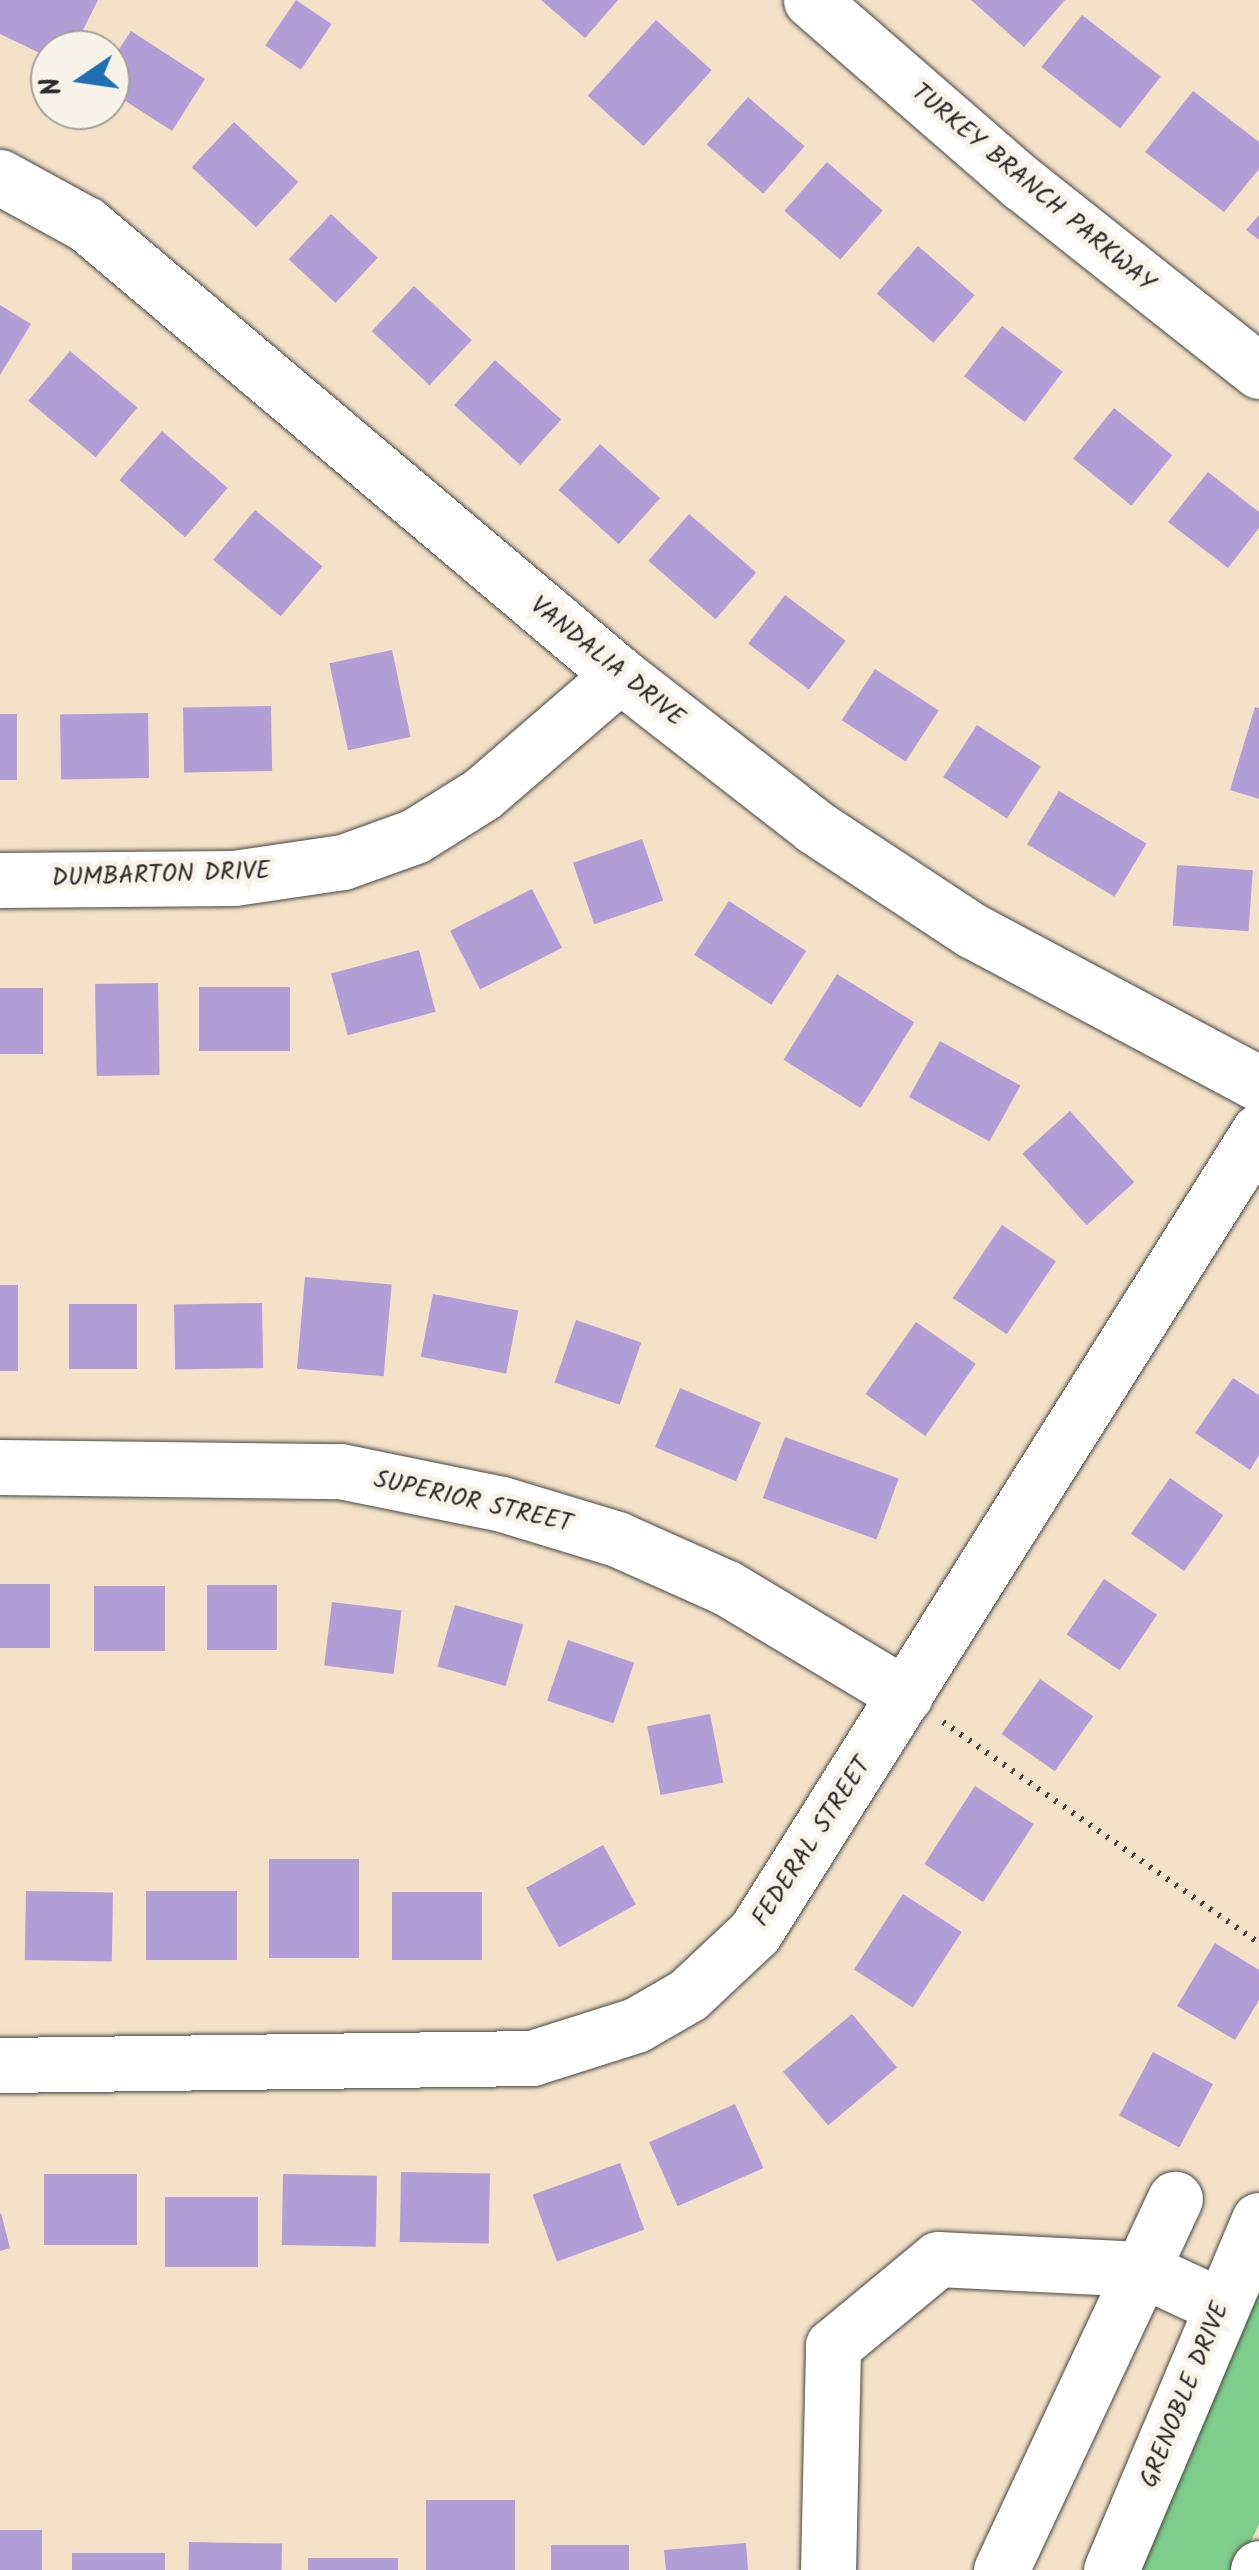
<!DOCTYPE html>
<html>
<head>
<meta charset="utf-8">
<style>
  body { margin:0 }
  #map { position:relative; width:1259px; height:2570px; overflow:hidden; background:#f3e2c8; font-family:Kalam,sans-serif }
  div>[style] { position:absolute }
  .green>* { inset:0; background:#7fcd8c }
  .building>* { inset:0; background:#b39dd7; transform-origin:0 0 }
  .path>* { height:6px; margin-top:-3px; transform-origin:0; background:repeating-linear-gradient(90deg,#494643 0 2.5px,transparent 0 10.5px) }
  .roads { filter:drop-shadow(0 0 2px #494643) drop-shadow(0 0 2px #494643) }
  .minor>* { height:55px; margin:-27.5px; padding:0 27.5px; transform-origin:27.5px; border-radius:27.5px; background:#fff }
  span { translate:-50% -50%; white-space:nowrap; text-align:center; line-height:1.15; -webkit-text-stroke:10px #f7f3e8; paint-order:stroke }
  .street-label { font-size:25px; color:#2b2b2b }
  .north { position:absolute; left:30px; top:30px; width:100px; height:100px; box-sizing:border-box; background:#f7f3e8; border:2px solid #a5a39c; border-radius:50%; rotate:257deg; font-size:28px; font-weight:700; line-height:40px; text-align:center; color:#2b2b2b }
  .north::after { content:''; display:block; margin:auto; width:35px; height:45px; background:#1f6fb2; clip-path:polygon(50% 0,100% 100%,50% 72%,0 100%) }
</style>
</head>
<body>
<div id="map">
  <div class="green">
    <div style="clip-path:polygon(1259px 2285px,1259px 2524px,1238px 2570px,1138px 2570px)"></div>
  </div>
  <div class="building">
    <div style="clip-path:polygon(0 0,98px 0,73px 50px,50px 50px,50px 58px,0 34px)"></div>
    <div style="left:296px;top:0;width:43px;height:55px;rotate:34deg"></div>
    <div style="clip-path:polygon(541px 0,618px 0,585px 38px)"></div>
    <div style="clip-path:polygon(971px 0,1065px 0,1024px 47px)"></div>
    <div style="left:1082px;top:15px;width:100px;height:66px;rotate:38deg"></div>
    <div style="left:656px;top:20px;width:75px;height:102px;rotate:42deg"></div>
    <div style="clip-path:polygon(131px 31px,205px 79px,172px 131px,110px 91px,110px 63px)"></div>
    <div style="clip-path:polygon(1193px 91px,1259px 142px,1259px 169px,1224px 212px,1145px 152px)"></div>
    <div style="left:748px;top:97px;width:75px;height:63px;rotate:41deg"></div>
    <div style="left:234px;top:122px;width:88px;height:62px;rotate:43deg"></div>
    <div style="left:827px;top:162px;width:74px;height:65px;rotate:41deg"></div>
    <div style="left:331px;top:214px;width:64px;height:62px;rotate:43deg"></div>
    <div style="clip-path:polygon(1259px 215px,1259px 240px,1246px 230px)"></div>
    <div style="left:918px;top:246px;width:75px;height:63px;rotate:41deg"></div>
    <div style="left:414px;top:286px;width:79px;height:62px;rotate:43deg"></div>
    <div style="clip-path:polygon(0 305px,31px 324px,0 375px)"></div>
    <div style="left:1002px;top:326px;width:76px;height:63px;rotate:37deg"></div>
    <div style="left:70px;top:351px;width:88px;height:65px;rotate:40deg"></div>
    <div style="left:495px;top:360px;width:89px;height:61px;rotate:42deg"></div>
    <div style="left:1114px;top:408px;width:75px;height:65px;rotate:39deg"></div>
    <div style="left:162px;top:431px;width:87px;height:65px;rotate:41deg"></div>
    <div style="left:600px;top:444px;width:81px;height:62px;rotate:42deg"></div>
    <div style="clip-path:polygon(1208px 472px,1259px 512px,1259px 528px,1228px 568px,1168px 522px)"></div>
    <div style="left:255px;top:510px;width:88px;height:65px;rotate:40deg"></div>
    <div style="left:689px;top:514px;width:89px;height:62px;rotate:41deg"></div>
    <div style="left:785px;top:595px;width:76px;height:61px;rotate:37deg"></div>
    <div style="left:392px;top:650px;width:89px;height:64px;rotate:78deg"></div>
    <div style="left:875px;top:669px;width:76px;height:61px;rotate:33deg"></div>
    <div style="left:271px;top:706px;width:65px;height:88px;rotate:89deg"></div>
    <div style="clip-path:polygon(1255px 707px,1259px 708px,1259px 799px,1230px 790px)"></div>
    <div style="left:148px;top:713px;width:65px;height:88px;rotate:89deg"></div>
    <div style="left:0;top:714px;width:17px;height:66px"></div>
    <div style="left:977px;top:725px;width:76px;height:62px;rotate:33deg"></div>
    <div style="left:1059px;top:791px;width:102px;height:62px;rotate:31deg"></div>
    <div style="left:642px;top:839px;width:65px;height:73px;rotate:71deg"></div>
    <div style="left:1177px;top:865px;width:76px;height:61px;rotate:4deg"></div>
    <div style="left:532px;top:889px;width:66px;height:92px;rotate:63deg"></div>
    <div style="left:729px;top:901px;width:92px;height:64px;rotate:33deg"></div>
    <div style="left:419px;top:950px;width:64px;height:91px;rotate:75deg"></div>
    <div style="left:837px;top:974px;width:91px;height:101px;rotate:32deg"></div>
    <div style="left:158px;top:983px;width:92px;height:63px;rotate:89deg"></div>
    <div style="left:199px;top:987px;width:91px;height:64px"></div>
    <div style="left:43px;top:988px;width:66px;height:43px;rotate:90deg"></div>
    <div style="left:940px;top:1041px;width:92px;height:64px;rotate:29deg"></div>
    <div style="left:1070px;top:1111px;width:96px;height:64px;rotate:48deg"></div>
    <div style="left:1002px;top:1225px;width:65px;height:88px;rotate:34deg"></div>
    <div style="left:305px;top:1277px;width:87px;height:92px;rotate:5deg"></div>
    <div style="left:0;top:1285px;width:18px;height:86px"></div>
    <div style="left:433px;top:1294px;width:87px;height:64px;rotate:11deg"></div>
    <div style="left:262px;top:1303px;width:65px;height:88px;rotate:89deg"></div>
    <div style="left:69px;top:1304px;width:68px;height:65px"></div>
    <div style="left:576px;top:1320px;width:69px;height:66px;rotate:19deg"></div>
    <div style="left:916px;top:1322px;width:73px;height:88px;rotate:35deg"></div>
    <div style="clip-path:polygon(1233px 1378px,1259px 1395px,1259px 1455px,1250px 1470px,1195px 1433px)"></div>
    <div style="left:680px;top:1388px;width:88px;height:64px;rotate:23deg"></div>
    <div style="left:785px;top:1437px;width:121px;height:65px;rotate:20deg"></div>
    <div style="left:1170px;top:1478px;width:65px;height:68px;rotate:35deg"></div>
    <div style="left:1104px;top:1579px;width:64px;height:67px;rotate:34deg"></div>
    <div style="left:0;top:1584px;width:50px;height:64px"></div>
    <div style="left:207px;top:1585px;width:70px;height:65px"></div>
    <div style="left:94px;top:1586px;width:71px;height:65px"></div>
    <div style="left:332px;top:1602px;width:70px;height:64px;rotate:7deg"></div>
    <div style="left:455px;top:1605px;width:71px;height:64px;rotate:16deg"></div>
    <div style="left:568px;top:1640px;width:70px;height:64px;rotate:19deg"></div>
    <div style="left:1040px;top:1679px;width:65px;height:67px;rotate:35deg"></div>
    <div style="left:710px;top:1714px;width:70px;height:64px;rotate:79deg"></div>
    <div style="left:975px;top:1786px;width:70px;height:93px;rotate:33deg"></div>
    <div style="left:603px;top:1845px;width:68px;height:88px;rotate:61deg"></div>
    <div style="left:269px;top:1859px;width:90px;height:99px"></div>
    <div style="left:26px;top:1891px;width:87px;height:69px;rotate:1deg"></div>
    <div style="left:146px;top:1891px;width:91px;height:69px"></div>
    <div style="left:392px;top:1892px;width:90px;height:68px"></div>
    <div style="left:903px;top:1894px;width:70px;height:90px;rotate:33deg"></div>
    <div style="clip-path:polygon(1215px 1943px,1259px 1970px,1259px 2000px,1235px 2040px,1177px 2006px)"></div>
    <div style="left:852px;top:2014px;width:70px;height:90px;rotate:50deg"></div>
    <div style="left:1153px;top:2052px;width:68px;height:72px;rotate:28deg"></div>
    <div style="left:735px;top:2104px;width:70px;height:94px;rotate:66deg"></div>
    <div style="left:620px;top:2163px;width:71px;height:93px;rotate:70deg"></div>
    <div style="left:401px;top:2172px;width:89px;height:70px;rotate:1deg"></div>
    <div style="left:44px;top:2174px;width:93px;height:71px"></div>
    <div style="left:283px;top:2174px;width:94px;height:71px;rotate:1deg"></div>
    <div style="left:165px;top:2197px;width:93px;height:70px"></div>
    <div style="clip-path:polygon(1px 2213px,10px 2248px,0 2251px,0 2214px)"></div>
    <div style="left:426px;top:2500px;width:89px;height:70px"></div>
    <div style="left:0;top:2530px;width:42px;height:40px"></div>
    <div style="left:189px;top:2542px;width:93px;height:28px;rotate:1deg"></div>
    <div style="clip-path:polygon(746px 2543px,748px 2570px,666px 2570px,664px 2550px)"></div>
    <div style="left:551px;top:2545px;width:78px;height:25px"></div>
    <div style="left:72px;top:2553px;width:93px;height:17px"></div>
    <div style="left:308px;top:2558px;width:90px;height:12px"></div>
  </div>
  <div class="path">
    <div style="left:943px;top:1722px;width:386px;rotate:35deg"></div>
  </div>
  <div class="roads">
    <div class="minor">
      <div style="left:811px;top:0;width:281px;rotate:41deg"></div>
      <div style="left:1023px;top:184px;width:301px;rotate:38.4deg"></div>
      <div style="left:0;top:177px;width:98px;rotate:28.7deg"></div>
      <div style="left:86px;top:224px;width:699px;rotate:40.18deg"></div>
      <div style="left:620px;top:675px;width:247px;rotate:37.9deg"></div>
      <div style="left:815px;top:827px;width:189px;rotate:33.4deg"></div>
      <div style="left:973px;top:931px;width:324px;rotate:28.1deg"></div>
      <div style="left:0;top:880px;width:234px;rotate:-0.5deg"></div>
      <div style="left:234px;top:878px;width:110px;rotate:-8.4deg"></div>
      <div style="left:343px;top:862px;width:77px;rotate:-19.9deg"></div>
      <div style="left:415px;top:836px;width:79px;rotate:-32.1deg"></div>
      <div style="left:482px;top:794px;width:182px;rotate:-40.8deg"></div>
      <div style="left:0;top:1467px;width:340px;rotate:0.7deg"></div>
      <div style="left:340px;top:1471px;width:165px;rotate:11.5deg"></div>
      <div style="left:502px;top:1504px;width:120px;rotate:16.9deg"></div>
      <div style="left:617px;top:1539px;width:120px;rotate:24deg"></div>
      <div style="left:727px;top:1588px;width:208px;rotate:31deg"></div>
      <div style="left:0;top:2065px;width:532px;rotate:-0.75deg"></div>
      <div style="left:532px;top:2058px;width:109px;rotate:-17.6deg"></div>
      <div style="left:636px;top:2025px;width:60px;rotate:-30deg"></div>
      <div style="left:688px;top:1995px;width:92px;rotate:-43.2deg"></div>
      <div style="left:755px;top:1932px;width:946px;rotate:-57.82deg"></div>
      <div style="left:828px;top:2570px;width:224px;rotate:-88.7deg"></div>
      <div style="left:833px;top:2346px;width:136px;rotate:-39.6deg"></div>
      <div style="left:938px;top:2259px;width:203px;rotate:2.8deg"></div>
      <div style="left:1141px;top:2269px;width:88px;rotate:24.8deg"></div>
      <div style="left:1001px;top:2570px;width:410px;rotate:-64.9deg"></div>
      <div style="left:1111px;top:2570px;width:380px;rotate:-67.1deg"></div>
      <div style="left:1258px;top:2570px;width:2px;rotate:-63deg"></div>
    </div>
  </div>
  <div class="street-label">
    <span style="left:1033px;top:188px;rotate:40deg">TURKEY BRANCH PARKWAY</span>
    <span style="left:607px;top:662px;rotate:39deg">VANDALIA DRIVE</span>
    <span style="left:161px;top:875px;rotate:-2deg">DUMBARTON DRIVE</span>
    <span style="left:473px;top:1502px;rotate:13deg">SUPERIOR STREET</span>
    <span style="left:812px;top:1842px;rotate:-57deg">FEDERAL STREET</span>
    <span style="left:1185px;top:2395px;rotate:-68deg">GRENOBLE DRIVE</span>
  </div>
  <div class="north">N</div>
</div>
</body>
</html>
